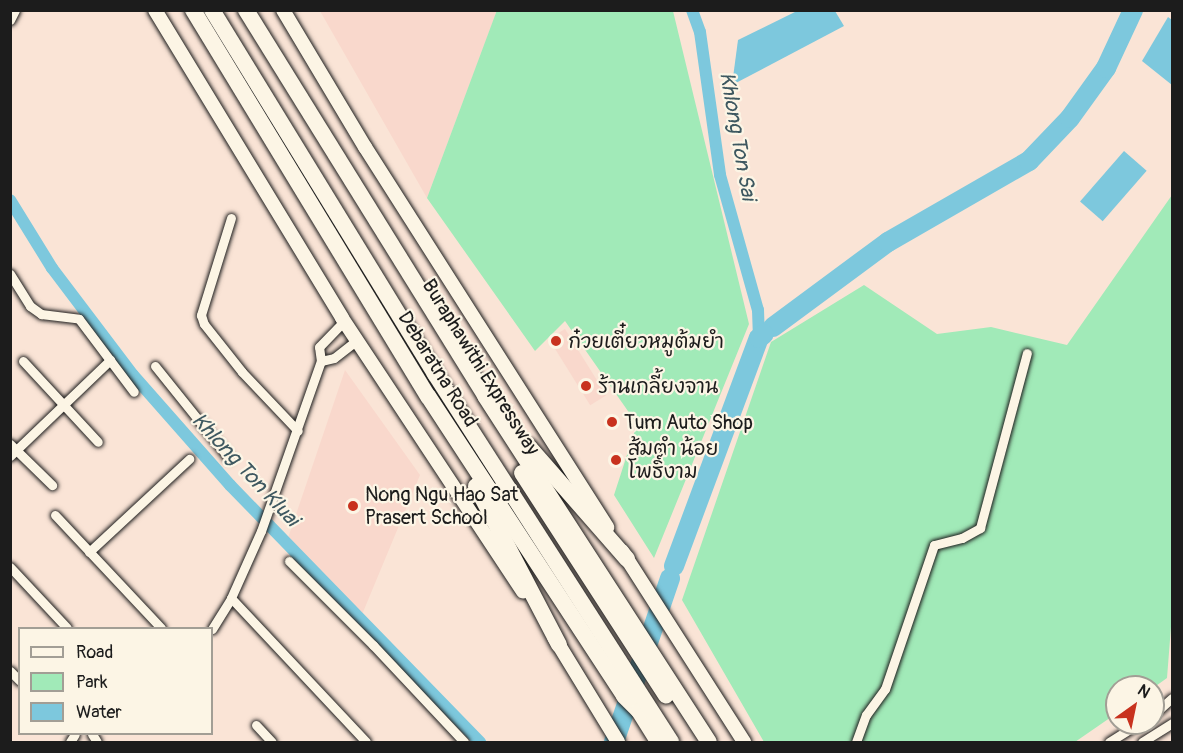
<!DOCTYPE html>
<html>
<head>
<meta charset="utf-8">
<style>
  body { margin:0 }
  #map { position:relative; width:1183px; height:753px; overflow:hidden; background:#fae4d6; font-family:Pangolin,"Playpen Sans Thai",sans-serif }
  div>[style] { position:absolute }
  .built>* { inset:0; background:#f9d8cc; transform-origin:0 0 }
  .green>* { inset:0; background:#a1eab8 }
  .water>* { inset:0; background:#7dc8dd; transform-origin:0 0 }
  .canal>* { height:12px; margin:-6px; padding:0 6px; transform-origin:6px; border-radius:6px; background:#7dc8dd }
  .river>* { height:20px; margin:-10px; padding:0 10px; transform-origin:10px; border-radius:10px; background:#7dc8dd }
  .roads { filter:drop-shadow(0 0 2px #1c1c1c) drop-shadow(0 0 2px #1c1c1c) }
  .street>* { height:9px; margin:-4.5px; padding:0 4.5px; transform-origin:4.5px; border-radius:4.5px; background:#fcf5e5 }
  .secondary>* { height:14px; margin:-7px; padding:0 7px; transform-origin:7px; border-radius:7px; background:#fcf5e5 }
  .highway>* { height:16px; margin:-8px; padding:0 8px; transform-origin:8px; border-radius:8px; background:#fcf5e5 }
  .dots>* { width:16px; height:16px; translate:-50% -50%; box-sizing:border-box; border:3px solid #fcf5e5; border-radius:50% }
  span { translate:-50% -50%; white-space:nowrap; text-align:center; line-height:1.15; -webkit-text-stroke:4.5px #fcf5e5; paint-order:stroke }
  .poi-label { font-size:20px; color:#1c1c1c }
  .left { translate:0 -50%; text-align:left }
  .street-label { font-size:20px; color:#1c1c1c }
  .water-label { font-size:21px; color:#3e5860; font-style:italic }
  .frame { position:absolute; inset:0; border:12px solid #1c1c1c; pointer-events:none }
  .legend { position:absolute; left:18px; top:627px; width:195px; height:108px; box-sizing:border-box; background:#fcf5e5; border:2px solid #a29e95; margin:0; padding:8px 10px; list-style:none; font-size:18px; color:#1c1c1c }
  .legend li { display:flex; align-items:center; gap:12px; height:30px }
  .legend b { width:30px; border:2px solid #a29e95 }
  .north { position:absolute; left:1105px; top:675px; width:60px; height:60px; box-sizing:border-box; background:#fcf5e5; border:2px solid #a29e95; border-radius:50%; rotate:33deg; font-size:16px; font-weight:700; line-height:24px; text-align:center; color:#1c1c1c }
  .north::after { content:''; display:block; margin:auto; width:21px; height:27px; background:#c8321e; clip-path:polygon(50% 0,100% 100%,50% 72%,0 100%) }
</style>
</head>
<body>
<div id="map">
  <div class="built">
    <div style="clip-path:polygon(320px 11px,497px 11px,427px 198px)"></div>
    <div style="left:565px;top:329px;width:78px;height:19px;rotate:58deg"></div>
    <div style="clip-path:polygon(345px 370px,420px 475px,361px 617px,288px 538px)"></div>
  </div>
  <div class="green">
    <div style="clip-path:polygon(497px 10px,673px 11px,749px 324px,654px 558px,614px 495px,637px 424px,565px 321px,535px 351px,427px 198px)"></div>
    <div style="clip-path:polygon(1172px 195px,1172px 614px,1167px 678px,1153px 688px,1117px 687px,1117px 713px,1075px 742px,764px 742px,682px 600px,771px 342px,864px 285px,937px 334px,991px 327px,1067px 345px)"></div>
  </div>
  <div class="water">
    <div style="clip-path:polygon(799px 10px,835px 11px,844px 26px,732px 85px,738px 40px)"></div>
    <div style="clip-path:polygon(1168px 17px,1172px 20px,1172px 85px,1142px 61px)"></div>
    <div style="left:1124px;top:151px;width:30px;height:67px;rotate:41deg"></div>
  </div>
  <div class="canal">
    <div style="left:692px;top:10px;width:23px;rotate:70deg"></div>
    <div style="left:700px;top:32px;width:144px;rotate:82deg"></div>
    <div style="left:720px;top:175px;width:140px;rotate:74.3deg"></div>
    <div style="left:758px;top:310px;width:28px;rotate:88deg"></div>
    <div style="left:10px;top:200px;width:80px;rotate:58.3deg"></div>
    <div style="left:52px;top:268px;width:134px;rotate:52.9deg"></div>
    <div style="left:133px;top:375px;width:147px;rotate:48.6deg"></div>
    <div style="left:230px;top:485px;width:359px;rotate:45.8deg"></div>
  </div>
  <div class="river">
    <div style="left:773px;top:327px;width:143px;rotate:-36.5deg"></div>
    <div style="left:888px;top:242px;width:163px;rotate:-29.9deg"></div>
    <div style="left:1029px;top:161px;width:59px;rotate:-46.4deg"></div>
    <div style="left:1070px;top:118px;width:62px;rotate:-54.2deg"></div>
    <div style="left:1106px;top:68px;width:64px;rotate:-65deg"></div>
    <div style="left:674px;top:566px;width:243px;rotate:-69.6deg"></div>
    <div style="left:759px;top:338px;width:6px;rotate:-39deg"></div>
    <div style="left:614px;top:742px;width:173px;rotate:-71.1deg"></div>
  </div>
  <div class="roads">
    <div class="street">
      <div style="left:10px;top:20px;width:11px;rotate:-63deg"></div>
      <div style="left:231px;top:218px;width:102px;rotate:107.2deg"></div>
      <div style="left:201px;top:315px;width:9px;rotate:72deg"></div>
      <div style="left:204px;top:324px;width:61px;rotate:51.6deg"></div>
      <div style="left:242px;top:372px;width:81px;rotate:46.5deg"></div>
      <div style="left:10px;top:274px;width:38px;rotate:58deg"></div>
      <div style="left:30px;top:306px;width:14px;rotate:36deg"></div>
      <div style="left:41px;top:314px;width:38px;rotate:7deg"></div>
      <div style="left:79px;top:319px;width:91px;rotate:53deg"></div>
      <div style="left:23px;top:361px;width:110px;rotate:47.2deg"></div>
      <div style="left:321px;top:361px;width:13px;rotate:-13deg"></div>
      <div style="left:334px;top:358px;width:29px;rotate:-38deg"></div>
      <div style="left:155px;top:366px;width:118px;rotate:51.2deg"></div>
      <div style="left:10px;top:444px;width:59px;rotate:44.3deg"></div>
      <div style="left:10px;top:456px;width:139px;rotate:-43.8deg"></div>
      <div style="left:55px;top:515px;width:155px;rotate:46.8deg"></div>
      <div style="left:89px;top:552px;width:137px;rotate:-42.9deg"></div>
      <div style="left:289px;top:561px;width:119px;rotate:45deg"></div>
      <div style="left:373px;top:645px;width:133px;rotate:46.8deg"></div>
      <div style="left:10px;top:567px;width:83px;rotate:46.9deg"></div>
      <div style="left:231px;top:598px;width:197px;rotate:46.8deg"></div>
      <div style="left:212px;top:629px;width:36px;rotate:-58deg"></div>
      <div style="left:231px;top:598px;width:73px;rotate:-65.9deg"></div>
      <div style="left:261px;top:531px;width:180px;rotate:-70.6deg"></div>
      <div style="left:321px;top:361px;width:14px;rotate:-98deg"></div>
      <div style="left:319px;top:347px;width:36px;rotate:-46deg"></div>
      <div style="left:10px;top:671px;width:14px;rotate:45deg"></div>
      <div style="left:1153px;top:715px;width:25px;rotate:-42deg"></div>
      <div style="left:256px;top:725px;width:23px;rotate:47deg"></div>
      <div style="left:92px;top:734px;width:9px;rotate:58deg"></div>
      <div style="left:70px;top:742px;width:9px;rotate:-58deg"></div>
      <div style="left:856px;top:742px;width:29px;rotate:-70deg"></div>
      <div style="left:866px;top:715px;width:32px;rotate:-54deg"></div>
      <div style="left:885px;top:689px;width:152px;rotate:-71.2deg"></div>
      <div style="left:934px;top:545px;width:29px;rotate:-14deg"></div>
      <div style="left:962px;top:538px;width:21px;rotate:-29deg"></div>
      <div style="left:980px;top:528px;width:181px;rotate:-75deg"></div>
      <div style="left:1109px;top:742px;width:36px;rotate:-32deg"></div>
      <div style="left:1142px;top:742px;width:36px;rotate:-32deg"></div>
    </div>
    <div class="secondary">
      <div style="left:155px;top:10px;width:360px;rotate:58.7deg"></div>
      <div style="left:342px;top:318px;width:328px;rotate:56.5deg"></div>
      <div style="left:283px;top:10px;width:160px;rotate:59.1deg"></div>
      <div style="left:365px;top:147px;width:451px;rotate:57.5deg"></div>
      <div style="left:622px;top:551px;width:227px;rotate:57.4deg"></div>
      <div style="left:554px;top:637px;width:123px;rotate:58.6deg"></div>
    </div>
    <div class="highway">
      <div style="left:193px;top:10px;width:452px;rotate:58.7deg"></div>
      <div style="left:428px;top:396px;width:358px;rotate:56.8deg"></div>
      <div style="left:624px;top:696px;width:21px;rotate:45deg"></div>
      <div style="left:639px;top:711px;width:36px;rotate:58deg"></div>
      <div style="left:212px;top:10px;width:427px;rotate:58.5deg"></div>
      <div style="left:435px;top:374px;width:437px;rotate:57.3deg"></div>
      <div style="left:246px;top:10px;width:454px;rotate:58.2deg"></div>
      <div style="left:485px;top:396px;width:412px;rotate:57.1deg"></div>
      <div style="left:529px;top:447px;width:149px;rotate:48.8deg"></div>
      <div style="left:522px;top:473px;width:265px;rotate:57.1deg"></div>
      <div style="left:476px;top:486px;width:179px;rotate:62.4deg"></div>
    </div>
  </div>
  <div class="dots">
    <div style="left:556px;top:341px;background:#c8321e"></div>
    <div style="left:586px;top:386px;background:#c8321e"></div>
    <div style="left:612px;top:422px;background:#c8321e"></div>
    <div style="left:616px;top:460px;background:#c8321e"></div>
    <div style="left:353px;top:506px;background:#c8321e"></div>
  </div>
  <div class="poi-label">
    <span class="left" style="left:568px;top:341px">ก๋วยเตี๋ยวหมูต้มยำ</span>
    <span class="left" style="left:598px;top:386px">ร้านเกลี้ยงจาน</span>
    <span class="left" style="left:624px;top:422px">Tum Auto Shop</span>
    <span class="left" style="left:628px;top:460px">ส้มตำ น้อย<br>โพธิ์งาม</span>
    <span class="left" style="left:365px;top:506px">Nong Ngu Hao Sat<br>Prasert School</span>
  </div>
  <div class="street-label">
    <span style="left:481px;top:367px;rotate:58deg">Buraphawithi Expressway</span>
    <span style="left:438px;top:369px;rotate:58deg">Debaratna Road</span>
  </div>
  <div class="water-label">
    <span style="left:737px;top:136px;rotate:80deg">Khlong Ton Sai</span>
    <span style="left:245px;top:470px;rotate:47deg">Khlong Ton Kluai</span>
  </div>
  <div class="frame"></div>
  <ul class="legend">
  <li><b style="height:8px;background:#fcf5e5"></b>Road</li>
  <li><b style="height:16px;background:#a1eab8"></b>Park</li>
  <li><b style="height:16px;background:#7dc8dd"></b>Water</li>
  </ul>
  <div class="north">N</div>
</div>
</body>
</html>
